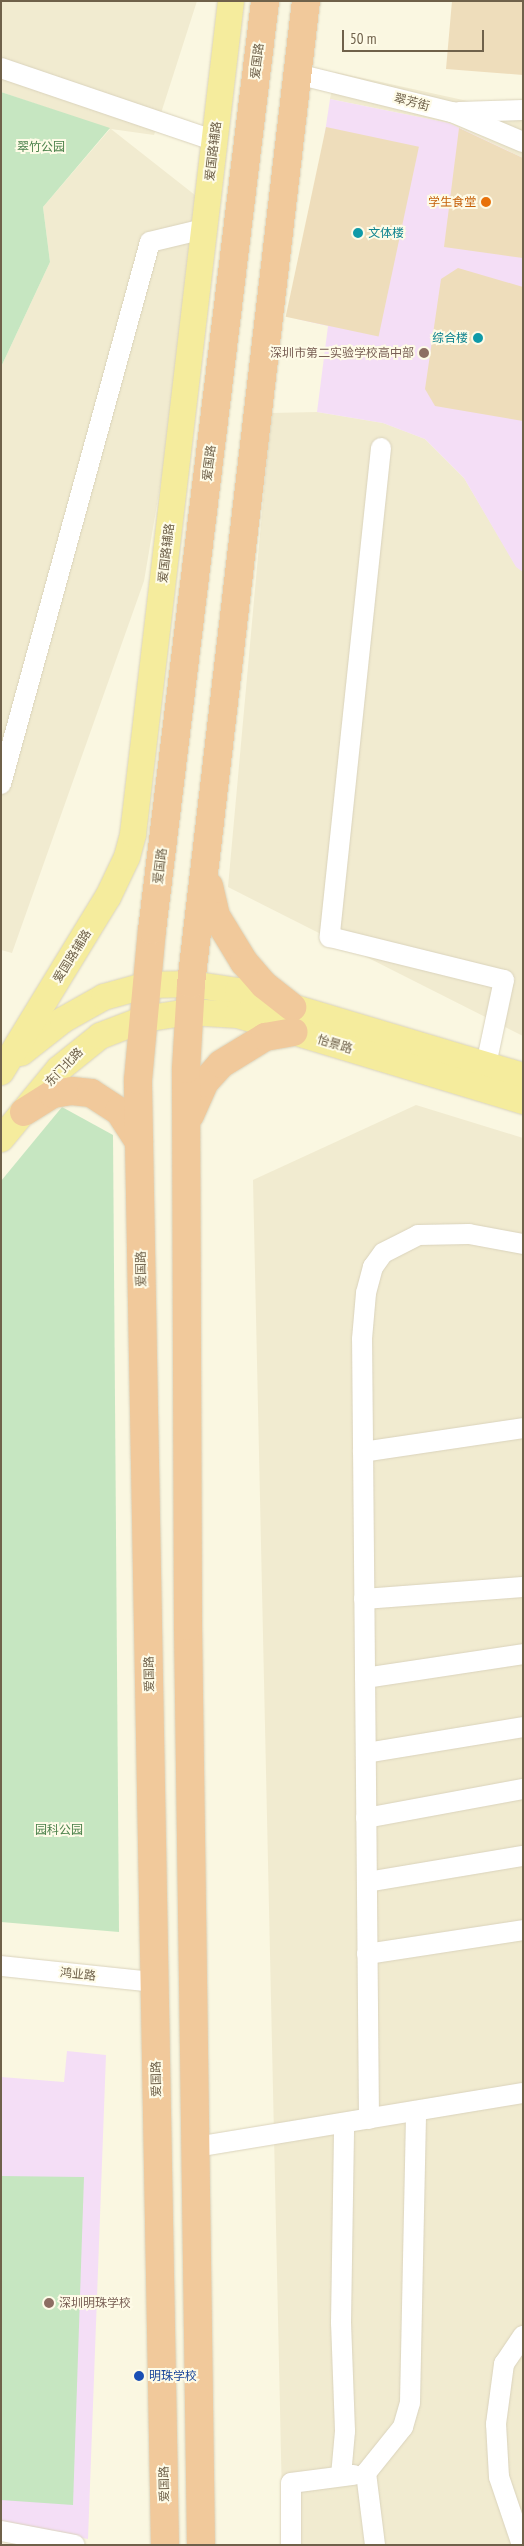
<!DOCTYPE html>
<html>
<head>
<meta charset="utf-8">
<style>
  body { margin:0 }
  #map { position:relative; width:524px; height:2546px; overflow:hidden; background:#faf7e1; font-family:"PT Sans Narrow","Noto Sans SC",sans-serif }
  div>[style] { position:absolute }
  .residential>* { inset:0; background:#f1ebd0 }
  .education>* { inset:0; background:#f4def6 }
  .green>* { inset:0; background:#c6e6c1 }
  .building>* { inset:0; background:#edb; transform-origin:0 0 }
  .roads { filter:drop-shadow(0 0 1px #dad3bc) drop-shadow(0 0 1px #dad3bc) }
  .minor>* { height:20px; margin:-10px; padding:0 10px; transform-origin:10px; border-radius:10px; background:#fff }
  .major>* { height:26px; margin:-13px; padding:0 13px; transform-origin:13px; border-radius:13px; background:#f5ec9d }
  .highway>* { height:28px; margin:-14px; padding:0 14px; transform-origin:14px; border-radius:14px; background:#f1c99b }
  .dots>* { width:14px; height:14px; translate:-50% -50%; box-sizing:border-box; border:2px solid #fefbe7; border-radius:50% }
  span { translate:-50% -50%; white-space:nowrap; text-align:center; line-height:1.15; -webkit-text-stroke:4px #fefbe7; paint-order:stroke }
  .street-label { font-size:12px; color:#6f614a }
  .park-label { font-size:12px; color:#4a8049 }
  .food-label { font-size:12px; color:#c56008 }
  .right { translate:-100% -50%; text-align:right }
  .culture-label { font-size:12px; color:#0d838f }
  .left { translate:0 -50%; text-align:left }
  .education-label { font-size:12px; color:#785e54 }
  .transit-label { font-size:12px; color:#164399 }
  .frame { position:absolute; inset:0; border:2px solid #6f614a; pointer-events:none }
  .scale { position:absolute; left:342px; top:30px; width:142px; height:22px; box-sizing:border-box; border:2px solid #6f614a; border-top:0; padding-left:6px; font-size:15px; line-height:18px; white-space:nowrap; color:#6f614a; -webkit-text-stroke:4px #fefbe7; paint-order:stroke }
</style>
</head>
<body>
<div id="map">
  <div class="residential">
    <div style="clip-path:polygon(1px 1px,197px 1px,154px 135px,111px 129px,200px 199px,190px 310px,144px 581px,12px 953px,1px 950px,1px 367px,50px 262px,43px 207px,110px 129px,1px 92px)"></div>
    <div style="clip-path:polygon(335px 72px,523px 113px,523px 158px,449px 123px,330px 99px)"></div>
    <div style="clip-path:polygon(317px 412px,383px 423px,425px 439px,464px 478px,516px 566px,523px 572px,523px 1036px,228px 887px,271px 413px)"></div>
    <div style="clip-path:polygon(416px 1105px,523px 1138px,523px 2545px,283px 2545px,253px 1180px)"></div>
  </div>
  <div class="education">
    <div style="clip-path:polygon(330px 99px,449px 123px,523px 158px,523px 572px,516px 567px,464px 478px,425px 439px,383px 423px,317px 412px,328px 326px,297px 319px)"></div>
    <div style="clip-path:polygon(67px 2051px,106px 2055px,88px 2539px,1px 2524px,1px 2077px,64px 2082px)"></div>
  </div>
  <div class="green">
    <div style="clip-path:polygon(1px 92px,110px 128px,43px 207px,50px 262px,1px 367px)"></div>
    <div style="clip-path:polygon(62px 1107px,113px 1135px,119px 1932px,1px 1922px,1px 1181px)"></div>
    <div style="clip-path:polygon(1px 2176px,84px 2177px,73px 2505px,1px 2500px)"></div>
  </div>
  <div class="building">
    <div style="clip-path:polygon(452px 1px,523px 1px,523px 75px,446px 69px)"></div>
    <div style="left:326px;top:127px;width:95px;height:194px;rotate:12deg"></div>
    <div style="clip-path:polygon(459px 128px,523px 158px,523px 258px,444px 247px)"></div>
    <div style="clip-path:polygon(458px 268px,523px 287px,523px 421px,435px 406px,425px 389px,441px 279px)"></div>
  </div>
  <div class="roads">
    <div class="minor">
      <div style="left:1px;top:68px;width:226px;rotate:18.8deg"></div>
      <div style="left:297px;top:74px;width:160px;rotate:13.8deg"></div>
      <div style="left:452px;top:112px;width:77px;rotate:22.9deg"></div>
      <div style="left:459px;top:112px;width:64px;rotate:-1.8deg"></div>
      <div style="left:381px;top:448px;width:492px;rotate:96deg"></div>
      <div style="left:330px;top:937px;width:179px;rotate:13.9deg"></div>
      <div style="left:504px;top:980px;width:87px;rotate:102deg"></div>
      <div style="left:1px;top:784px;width:562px;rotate:-74.63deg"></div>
      <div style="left:150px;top:242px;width:56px;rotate:-13.5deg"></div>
      <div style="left:363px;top:1452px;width:162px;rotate:-8.5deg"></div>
      <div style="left:364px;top:1599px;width:159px;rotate:-4.3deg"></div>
      <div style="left:365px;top:1678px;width:160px;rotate:-8.6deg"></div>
      <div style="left:366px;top:1753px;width:159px;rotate:-9.4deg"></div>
      <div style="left:366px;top:1818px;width:160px;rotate:-10.5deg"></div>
      <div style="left:367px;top:1882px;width:158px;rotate:-9.5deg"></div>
      <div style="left:367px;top:1954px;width:158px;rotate:-8.7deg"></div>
      <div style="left:1px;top:1966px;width:154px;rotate:6deg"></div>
      <div style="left:369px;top:2119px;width:780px;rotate:-90.51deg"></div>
      <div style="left:362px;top:1339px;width:46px;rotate:-85deg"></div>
      <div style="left:366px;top:1293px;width:27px;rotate:-75deg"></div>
      <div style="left:373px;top:1267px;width:17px;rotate:-54deg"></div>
      <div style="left:383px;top:1253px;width:39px;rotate:-27deg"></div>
      <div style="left:418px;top:1235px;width:51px;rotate:-1.1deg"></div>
      <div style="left:469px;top:1234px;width:55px;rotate:10.5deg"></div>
      <div style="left:196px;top:2147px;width:331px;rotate:-9.4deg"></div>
      <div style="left:341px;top:2476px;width:45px;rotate:-84.9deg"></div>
      <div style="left:345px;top:2431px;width:108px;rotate:-92.1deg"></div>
      <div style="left:341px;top:2323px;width:200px;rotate:-89.1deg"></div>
      <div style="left:1px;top:2531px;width:75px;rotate:10.7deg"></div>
      <div style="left:291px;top:2545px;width:62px;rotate:-90deg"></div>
      <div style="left:291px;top:2483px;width:63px;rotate:-7.4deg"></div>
      <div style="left:375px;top:2545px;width:73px;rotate:-97.1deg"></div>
      <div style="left:366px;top:2473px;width:59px;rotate:-51.2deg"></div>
      <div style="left:403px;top:2427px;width:25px;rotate:-74deg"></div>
      <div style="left:410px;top:2403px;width:292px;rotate:-88.8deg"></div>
      <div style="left:522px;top:2545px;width:72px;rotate:-108.7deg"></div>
      <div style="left:499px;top:2477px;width:53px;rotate:-93.2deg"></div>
      <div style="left:496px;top:2424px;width:61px;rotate:-82.4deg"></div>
      <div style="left:504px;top:2364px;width:34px;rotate:-56deg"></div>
    </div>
    <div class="major">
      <div style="left:21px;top:1053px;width:53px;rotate:-38.2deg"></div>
      <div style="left:63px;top:1020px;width:47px;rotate:-29.3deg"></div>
      <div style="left:104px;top:997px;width:45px;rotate:-15.6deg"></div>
      <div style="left:147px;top:985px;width:44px;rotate:-1.3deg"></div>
      <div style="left:191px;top:984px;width:48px;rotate:8.5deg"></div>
      <div style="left:238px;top:991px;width:297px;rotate:16.6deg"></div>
      <div style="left:1px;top:1072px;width:205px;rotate:-58.6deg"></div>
      <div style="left:108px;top:897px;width:44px;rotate:-64.6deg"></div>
      <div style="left:127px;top:857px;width:24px;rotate:-75deg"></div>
      <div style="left:133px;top:834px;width:839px;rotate:-83.29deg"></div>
      <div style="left:1px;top:1139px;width:91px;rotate:-50.4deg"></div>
      <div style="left:59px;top:1069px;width:53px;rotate:-38.8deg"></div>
      <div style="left:100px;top:1036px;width:47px;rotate:-21.1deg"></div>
      <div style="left:144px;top:1019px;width:46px;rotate:-8.8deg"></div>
      <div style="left:189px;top:1012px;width:49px;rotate:3.5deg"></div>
      <div style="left:238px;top:1015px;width:298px;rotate:16.8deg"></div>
    </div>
    <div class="highway">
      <div style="left:209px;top:886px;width:31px;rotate:77deg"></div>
      <div style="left:216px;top:916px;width:54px;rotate:58.7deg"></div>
      <div style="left:244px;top:962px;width:30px;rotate:49deg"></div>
      <div style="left:264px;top:985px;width:36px;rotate:38deg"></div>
      <div style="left:24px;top:1112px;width:34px;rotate:-32deg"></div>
      <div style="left:53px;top:1094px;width:19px;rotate:-9deg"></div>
      <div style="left:72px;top:1091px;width:19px;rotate:6deg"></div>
      <div style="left:91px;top:1093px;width:33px;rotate:33deg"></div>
      <div style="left:119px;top:1111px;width:37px;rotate:57deg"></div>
      <div style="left:190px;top:1115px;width:35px;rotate:-66deg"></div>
      <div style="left:204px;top:1083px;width:25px;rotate:-48deg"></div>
      <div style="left:221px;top:1064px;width:52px;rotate:-31.5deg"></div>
      <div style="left:265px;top:1037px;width:29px;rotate:-10deg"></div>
      <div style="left:165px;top:2545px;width:1465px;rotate:-91.06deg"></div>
      <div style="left:138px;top:1080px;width:151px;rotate:-84.7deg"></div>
      <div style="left:152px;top:930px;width:936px;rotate:-83.06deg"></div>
      <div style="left:201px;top:2545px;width:919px;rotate:-90.81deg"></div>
      <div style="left:188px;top:1626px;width:557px;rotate:-90.21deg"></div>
      <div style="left:186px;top:1069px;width:85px;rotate:-86.6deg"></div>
      <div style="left:191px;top:984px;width:990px;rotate:-83.33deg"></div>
    </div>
  </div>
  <div class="dots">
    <div style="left:486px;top:202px;background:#e8710a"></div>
    <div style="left:358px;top:233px;background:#0f9aa8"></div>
    <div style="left:478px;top:338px;background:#0f9aa8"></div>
    <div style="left:424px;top:353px;background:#8d6e63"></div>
    <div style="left:49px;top:2303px;background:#8d6e63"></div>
    <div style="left:139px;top:2376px;background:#1a4fb4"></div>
  </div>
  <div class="street-label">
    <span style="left:257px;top:61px;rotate:-83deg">爱国路</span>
    <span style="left:412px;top:102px;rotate:14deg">翠芳街</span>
    <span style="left:213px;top:151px;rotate:-83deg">爱国路辅路</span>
    <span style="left:209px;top:463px;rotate:-83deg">爱国路</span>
    <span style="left:166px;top:553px;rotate:-83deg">爱国路辅路</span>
    <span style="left:160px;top:866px;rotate:-83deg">爱国路</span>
    <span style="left:72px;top:956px;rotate:-58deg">爱国路辅路</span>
    <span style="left:335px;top:1044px;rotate:17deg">怡景路</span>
    <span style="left:64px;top:1067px;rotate:-46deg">东门北路</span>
    <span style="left:141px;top:1269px;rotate:-91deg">爱国路</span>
    <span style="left:149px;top:1674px;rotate:-91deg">爱国路</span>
    <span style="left:78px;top:1974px;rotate:6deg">鸿业路</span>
    <span style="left:156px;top:2079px;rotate:-91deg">爱国路</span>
    <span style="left:164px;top:2484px;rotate:-91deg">爱国路</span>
  </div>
  <div class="park-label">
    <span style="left:41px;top:147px">翠竹公园</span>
    <span style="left:59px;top:1830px">园科公园</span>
  </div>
  <div class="food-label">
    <span class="right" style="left:476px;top:202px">学生食堂</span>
  </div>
  <div class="culture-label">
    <span class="left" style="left:368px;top:233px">文体楼</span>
    <span class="right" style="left:468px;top:338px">综合楼</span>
  </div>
  <div class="education-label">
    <span class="right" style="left:414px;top:353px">深圳市第二实验学校高中部</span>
    <span class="left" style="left:59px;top:2303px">深圳明珠学校</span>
  </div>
  <div class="transit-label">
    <span class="left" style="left:149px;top:2376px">明珠学校</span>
  </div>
  <div class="frame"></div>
  <div class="scale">50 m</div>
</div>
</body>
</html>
